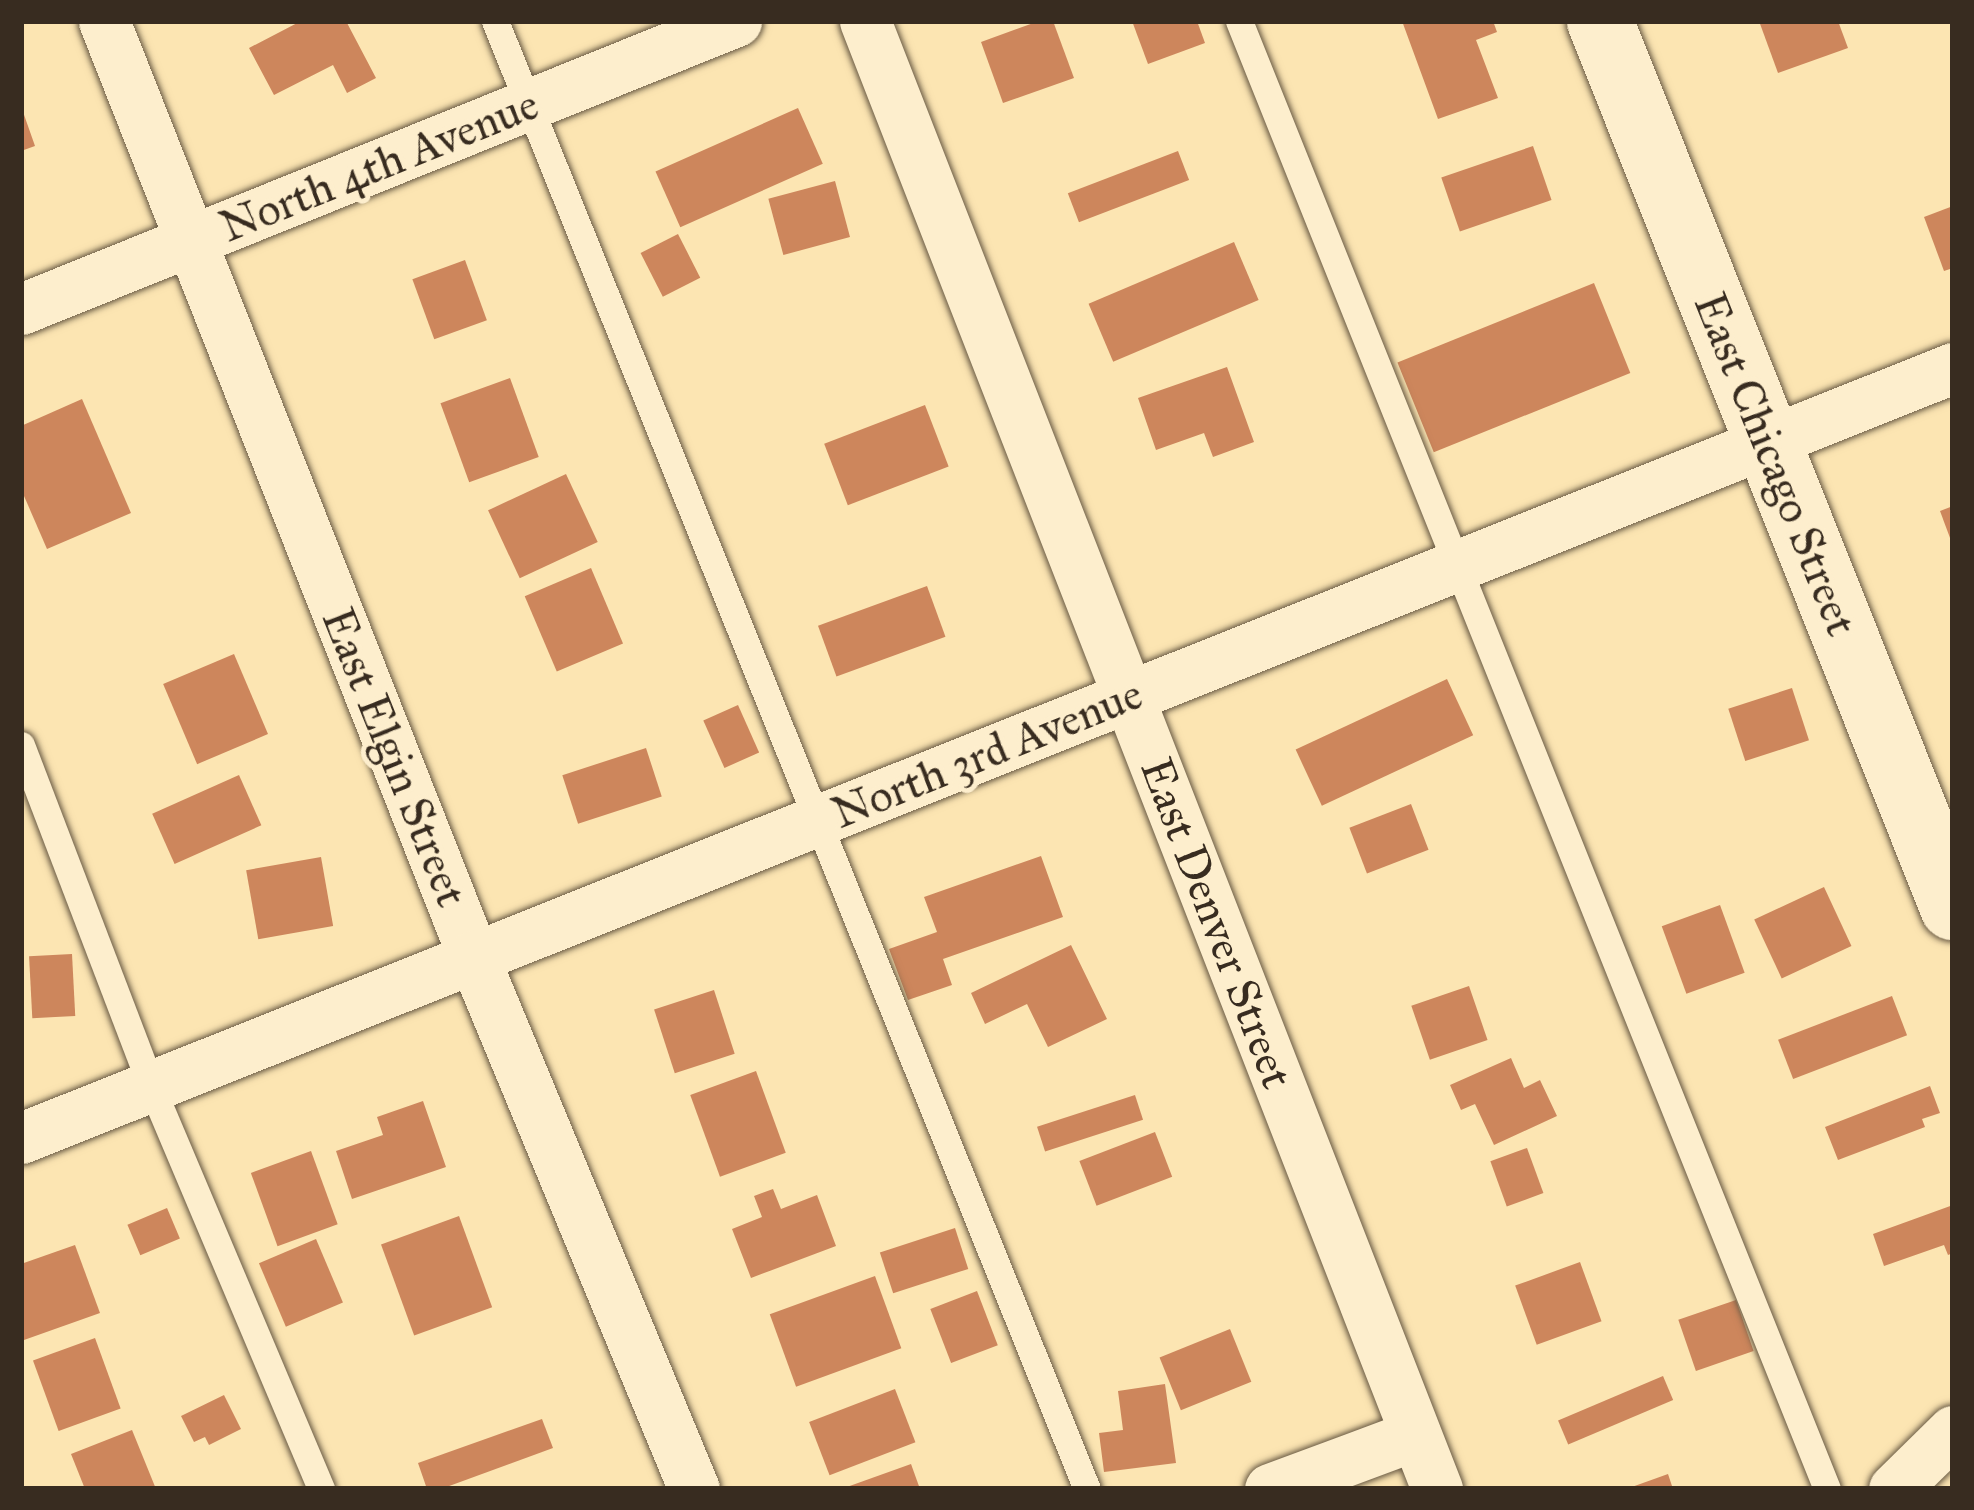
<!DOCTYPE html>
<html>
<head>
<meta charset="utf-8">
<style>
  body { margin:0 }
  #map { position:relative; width:1974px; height:1510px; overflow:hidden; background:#fce5b2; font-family:"IM FELL Great Primer",serif }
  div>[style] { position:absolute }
  .building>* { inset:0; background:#cd865c; transform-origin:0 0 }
  .roads { filter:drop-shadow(0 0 3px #695a44) drop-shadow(0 0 3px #695a44) }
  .service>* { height:27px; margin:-13.5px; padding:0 13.5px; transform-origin:13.5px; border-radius:13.5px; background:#fdeecd }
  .minor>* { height:51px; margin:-25.5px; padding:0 25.5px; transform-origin:25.5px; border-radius:25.5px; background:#fdeecd }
  .tertiary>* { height:66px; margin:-33px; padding:0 33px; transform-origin:33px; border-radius:33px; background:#fdeecd }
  span { translate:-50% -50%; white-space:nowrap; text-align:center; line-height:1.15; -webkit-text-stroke:10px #fdeecd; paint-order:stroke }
  .street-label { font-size:45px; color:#382c20 }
  .frame { position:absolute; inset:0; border:24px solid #382c20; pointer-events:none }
</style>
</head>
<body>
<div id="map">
  <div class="building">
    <div style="clip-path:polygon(301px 21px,346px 21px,376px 78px,347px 93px,333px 65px,274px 95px,249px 48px)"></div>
    <div style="clip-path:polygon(1039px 21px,1053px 21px,1074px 78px,1003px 103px,981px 42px)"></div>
    <div style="clip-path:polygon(1132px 21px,1197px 21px,1205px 43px,1148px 64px)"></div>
    <div style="clip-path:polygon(1402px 21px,1493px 21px,1497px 32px,1476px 40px,1498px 98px,1438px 119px)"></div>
    <div style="clip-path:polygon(1759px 21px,1838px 21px,1848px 48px,1778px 73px)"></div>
    <div style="left:798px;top:108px;width:61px;height:156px;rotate:66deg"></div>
    <div style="clip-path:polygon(22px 109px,35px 146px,21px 151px,21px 110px)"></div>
    <div style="left:1533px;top:146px;width:57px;height:97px;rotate:71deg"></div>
    <div style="left:1178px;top:151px;width:31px;height:118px;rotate:69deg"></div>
    <div style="left:835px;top:181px;width:58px;height:69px;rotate:75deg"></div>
    <div style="clip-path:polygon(1953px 206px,1953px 268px,1944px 271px,1924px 217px)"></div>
    <div style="left:678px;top:234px;width:49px;height:42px;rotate:63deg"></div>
    <div style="left:1234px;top:242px;width:63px;height:158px;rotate:67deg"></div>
    <div style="left:465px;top:260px;width:64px;height:56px;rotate:70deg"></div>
    <div style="left:1594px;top:283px;width:97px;height:212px;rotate:68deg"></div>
    <div style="clip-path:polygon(1227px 367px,1254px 442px,1213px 457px,1204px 433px,1156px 450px,1138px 398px)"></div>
    <div style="left:510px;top:378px;width:84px;height:74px;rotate:70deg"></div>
    <div style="clip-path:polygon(82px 399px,131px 513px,47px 549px,21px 489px,21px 426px)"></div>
    <div style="left:925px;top:405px;width:66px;height:108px;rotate:69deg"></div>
    <div style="left:566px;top:474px;width:75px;height:86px;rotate:65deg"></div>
    <div style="clip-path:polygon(1953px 506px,1953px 546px,1940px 511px)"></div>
    <div style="left:591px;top:568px;width:82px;height:72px;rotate:67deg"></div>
    <div style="left:927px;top:586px;width:54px;height:116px;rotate:70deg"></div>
    <div style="left:234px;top:654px;width:87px;height:77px;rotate:67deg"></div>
    <div style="left:1447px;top:679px;width:62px;height:167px;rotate:65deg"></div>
    <div style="left:1792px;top:688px;width:55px;height:67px;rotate:72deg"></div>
    <div style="left:738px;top:705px;width:52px;height:38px;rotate:66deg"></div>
    <div style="left:646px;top:748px;width:51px;height:88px;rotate:72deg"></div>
    <div style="left:239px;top:775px;width:55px;height:95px;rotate:66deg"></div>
    <div style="left:1411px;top:804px;width:49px;height:66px;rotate:69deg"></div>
    <div style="clip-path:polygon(1041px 856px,1063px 917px,943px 959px,952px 985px,908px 1000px,889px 949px,937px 932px,924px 897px)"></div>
    <div style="left:321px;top:857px;width:70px;height:76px;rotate:80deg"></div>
    <div style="left:1824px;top:887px;width:65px;height:77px;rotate:65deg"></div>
    <div style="left:1720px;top:905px;width:72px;height:62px;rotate:70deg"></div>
    <div style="clip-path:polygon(1071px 945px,1107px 1019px,1048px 1047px,1027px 1004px,985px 1024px,971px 993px)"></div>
    <div style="left:72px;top:954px;width:62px;height:43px;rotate:87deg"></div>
    <div style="left:1469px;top:986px;width:57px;height:61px;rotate:71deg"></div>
    <div style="left:714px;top:990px;width:67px;height:63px;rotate:72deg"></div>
    <div style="left:1892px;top:996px;width:42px;height:122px;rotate:69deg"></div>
    <div style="clip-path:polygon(1511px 1058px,1524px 1088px,1540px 1080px,1557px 1116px,1494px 1145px,1475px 1104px,1461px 1110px,1450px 1085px)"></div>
    <div style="left:756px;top:1071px;width:87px;height:70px;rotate:70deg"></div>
    <div style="clip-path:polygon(1930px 1086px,1940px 1113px,1922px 1119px,1925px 1127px,1838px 1160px,1825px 1127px)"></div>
    <div style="left:1135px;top:1095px;width:26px;height:103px;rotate:72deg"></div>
    <div style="clip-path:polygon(423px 1101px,446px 1167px,352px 1199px,336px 1151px,383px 1135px,377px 1117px)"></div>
    <div style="left:1155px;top:1132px;width:48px;height:81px;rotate:69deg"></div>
    <div style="left:1527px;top:1148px;width:48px;height:39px;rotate:70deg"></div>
    <div style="left:311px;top:1151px;width:78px;height:64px;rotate:70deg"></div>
    <div style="clip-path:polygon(773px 1189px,781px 1209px,817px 1195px,836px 1246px,751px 1278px,732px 1229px,762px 1217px,754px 1196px)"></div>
    <div style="clip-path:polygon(1953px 1205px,1953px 1253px,1948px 1255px,1944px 1245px,1884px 1266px,1873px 1234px)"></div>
    <div style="left:167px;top:1208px;width:33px;height:43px;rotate:67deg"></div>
    <div style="left:459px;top:1216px;width:97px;height:83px;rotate:70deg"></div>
    <div style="left:955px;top:1228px;width:43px;height:79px;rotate:72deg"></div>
    <div style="left:316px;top:1239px;width:69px;height:62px;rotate:67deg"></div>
    <div style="clip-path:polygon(75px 1245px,100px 1313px,24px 1340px,21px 1264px)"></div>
    <div style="left:1580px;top:1262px;width:63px;height:69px;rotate:70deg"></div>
    <div style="left:875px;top:1276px;width:77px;height:112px;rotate:70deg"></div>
    <div style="left:977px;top:1291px;width:58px;height:50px;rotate:69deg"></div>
    <div style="left:1736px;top:1300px;width:54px;height:61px;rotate:71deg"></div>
    <div style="left:1230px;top:1329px;width:57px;height:76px;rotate:68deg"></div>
    <div style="left:95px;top:1338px;width:75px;height:66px;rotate:70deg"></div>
    <div style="left:1663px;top:1376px;width:26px;height:114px;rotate:67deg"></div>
    <div style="clip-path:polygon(1165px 1384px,1176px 1463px,1104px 1472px,1099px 1433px,1123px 1430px,1118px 1391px)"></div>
    <div style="left:895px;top:1389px;width:57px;height:92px;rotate:69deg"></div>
    <div style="clip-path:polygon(224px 1395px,241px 1429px,209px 1445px,205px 1437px,194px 1442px,181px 1416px)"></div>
    <div style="clip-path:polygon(542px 1419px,553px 1448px,441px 1489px,427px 1489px,418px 1463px)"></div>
    <div style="clip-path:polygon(132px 1430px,156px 1489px,85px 1489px,71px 1454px)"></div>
    <div style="clip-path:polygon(911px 1464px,920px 1489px,844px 1489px,844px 1488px)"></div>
    <div style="clip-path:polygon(1668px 1474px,1673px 1489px,1629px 1489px,1629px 1488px)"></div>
  </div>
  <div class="roads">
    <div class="service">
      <div style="left:495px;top:21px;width:1583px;rotate:68.04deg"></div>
      <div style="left:1239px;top:21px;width:1581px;rotate:68.17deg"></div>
      <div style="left:21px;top:745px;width:365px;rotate:69.1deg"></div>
      <div style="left:151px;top:1086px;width:437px;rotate:67.1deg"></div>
    </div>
    <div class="minor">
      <div style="left:104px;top:21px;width:1005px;rotate:68.46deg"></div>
      <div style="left:473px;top:956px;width:577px;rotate:67.48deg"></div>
      <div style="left:865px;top:21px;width:1576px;rotate:68.71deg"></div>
      <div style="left:21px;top:309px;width:771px;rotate:-21.94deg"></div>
      <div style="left:21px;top:1138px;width:2080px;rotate:-21.73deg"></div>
      <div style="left:1270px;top:1489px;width:155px;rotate:-20.4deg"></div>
      <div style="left:1894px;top:1489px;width:83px;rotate:-44.5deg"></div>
    </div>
    <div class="tertiary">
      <div style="left:1600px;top:21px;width:954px;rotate:68.28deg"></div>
    </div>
  </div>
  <div class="street-label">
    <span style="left:379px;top:165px;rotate:-22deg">North 4th Avenue</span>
    <span style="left:1776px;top:464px;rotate:68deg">East Chicago Street</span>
    <span style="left:987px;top:753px;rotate:-22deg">North 3rd Avenue</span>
    <span style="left:395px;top:757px;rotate:68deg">East Elgin Street</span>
    <span style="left:1217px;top:923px;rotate:69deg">East Denver Street</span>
  </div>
  <div class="frame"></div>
</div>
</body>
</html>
